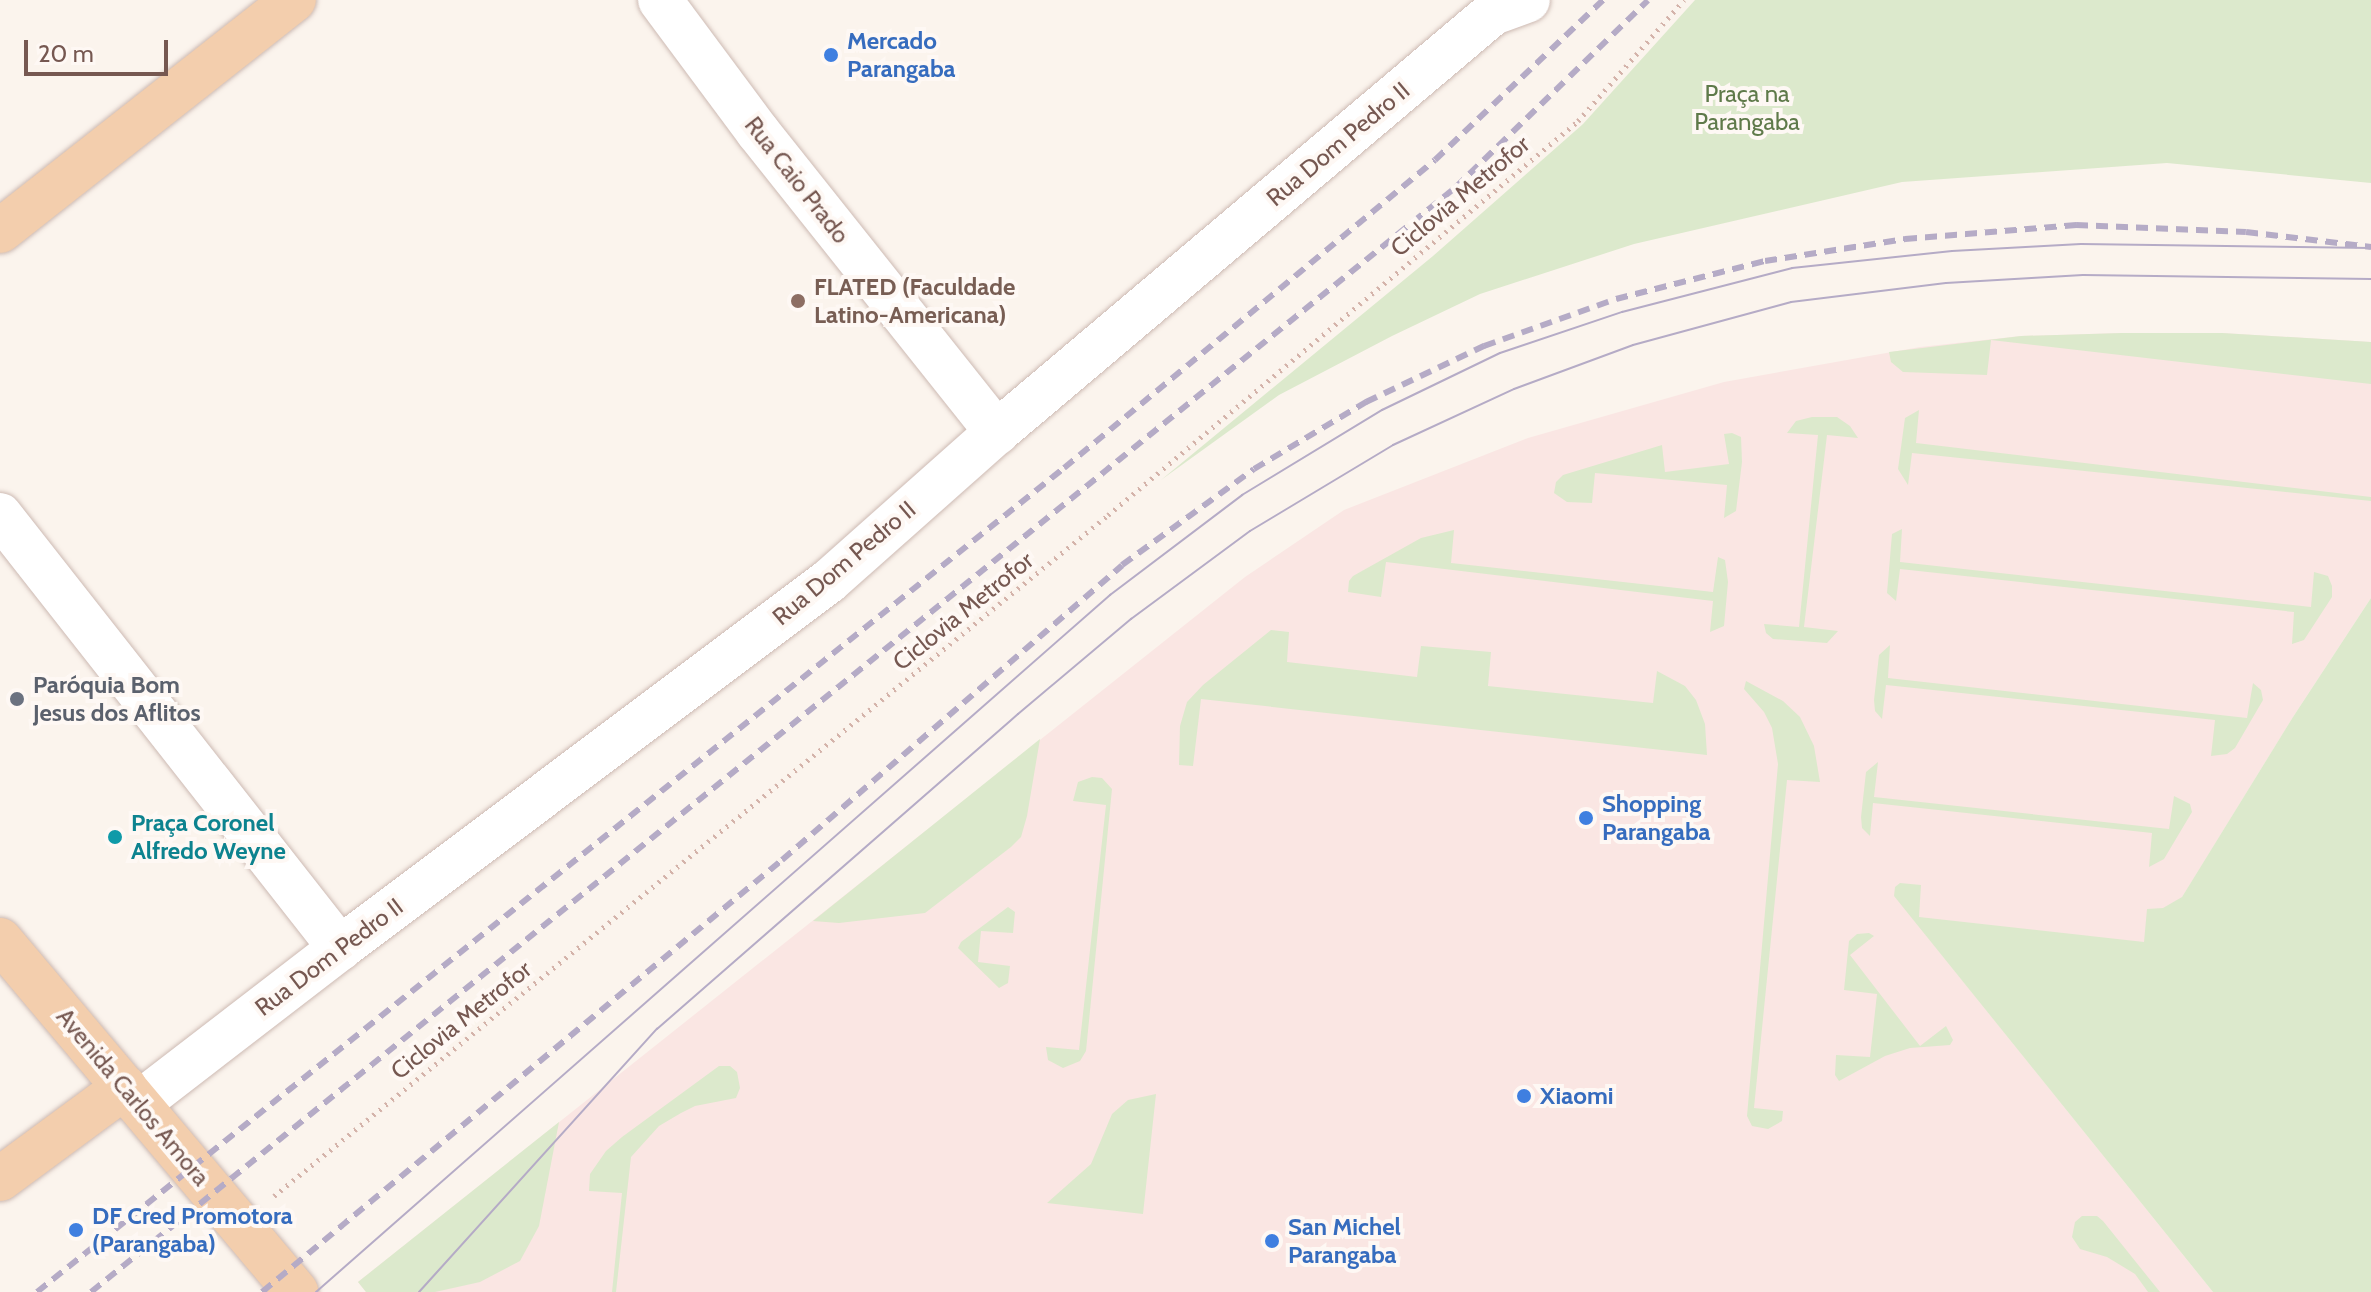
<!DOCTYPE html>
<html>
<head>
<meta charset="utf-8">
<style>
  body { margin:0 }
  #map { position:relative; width:2371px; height:1292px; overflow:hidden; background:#fbf4ed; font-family:Cabin,sans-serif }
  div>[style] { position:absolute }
  .commercial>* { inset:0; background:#fae6e3 }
  .green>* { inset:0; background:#dce9cc }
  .path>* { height:5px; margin-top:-2.5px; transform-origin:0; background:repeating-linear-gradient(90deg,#d4b3aa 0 2px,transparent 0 8px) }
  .roads { filter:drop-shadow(0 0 2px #cdbab3) drop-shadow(0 0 2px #cdbab3) }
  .minor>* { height:44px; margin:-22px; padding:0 22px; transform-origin:22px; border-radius:22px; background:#fff }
  .major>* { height:44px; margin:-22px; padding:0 22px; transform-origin:22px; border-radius:22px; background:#f3cead }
  .tram>* { height:2px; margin:-1px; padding:0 1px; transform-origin:1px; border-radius:1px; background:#b5abc6 }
  .rail>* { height:6px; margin-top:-3px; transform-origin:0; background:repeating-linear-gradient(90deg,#b5abc6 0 12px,transparent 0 20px) }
  .dots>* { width:22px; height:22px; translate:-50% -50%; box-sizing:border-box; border:4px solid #fef8f4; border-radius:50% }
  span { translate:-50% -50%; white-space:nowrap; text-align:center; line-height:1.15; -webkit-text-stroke:8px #fef8f4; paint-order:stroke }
  .shop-label { font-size:24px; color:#366cbe; font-weight:700 }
  .left { translate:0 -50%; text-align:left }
  .park-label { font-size:24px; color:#5f7a4a }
  .street-label { font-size:24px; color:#765851 }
  .education-label { font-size:24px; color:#785e54; font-weight:700 }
  .worship-label { font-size:24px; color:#5b616d; font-weight:700 }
  .culture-label { font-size:24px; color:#0d838f; font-weight:700 }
  .scale { position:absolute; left:24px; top:40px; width:144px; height:36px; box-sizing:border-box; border:4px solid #765851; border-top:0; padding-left:10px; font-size:24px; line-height:28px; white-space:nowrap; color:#765851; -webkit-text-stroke:6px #fef8f4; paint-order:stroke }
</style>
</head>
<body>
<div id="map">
  <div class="commercial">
    <div style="clip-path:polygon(2122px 333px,2222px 333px,2371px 342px,2371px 598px,2293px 717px,2146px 956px,1925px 934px,2213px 1292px,366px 1292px,358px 1282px,1245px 577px,1344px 510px,1528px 438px,1724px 382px,1920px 347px,2021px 336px)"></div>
  </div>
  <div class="green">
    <div style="clip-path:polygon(1695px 0,2371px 0,2371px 183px,2167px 163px,1902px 182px,1634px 244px,1480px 294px,1392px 336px,1279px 395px,1161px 480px,1433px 256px,1583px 124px)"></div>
    <div style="clip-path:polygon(2122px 333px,2222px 333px,2371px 342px,2371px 384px,1991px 340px,1987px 375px,1903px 372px,1891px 362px,1889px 352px,2021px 336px)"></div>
    <div style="clip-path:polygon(1919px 410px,1916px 443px,2371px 497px,2371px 501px,1912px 453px,1908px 485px,1898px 469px,1905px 418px)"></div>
    <div style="clip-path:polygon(1812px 417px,1837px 417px,1850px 426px,1858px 438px,1827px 435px,1804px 627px,1838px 631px,1827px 643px,1773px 639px,1766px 633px,1764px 624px,1799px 627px,1818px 435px,1787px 433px,1796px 421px)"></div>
    <div style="clip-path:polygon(1732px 433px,1741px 437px,1742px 462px,1736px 511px,1724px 518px,1727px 485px,1595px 473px,1592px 503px,1567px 502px,1554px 493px,1556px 482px,1563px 475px,1662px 445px,1665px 472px,1729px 464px,1724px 434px)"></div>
    <div style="clip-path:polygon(1902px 529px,1900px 562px,2311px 607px,2314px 572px,2328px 576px,2332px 586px,2332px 597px,2304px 640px,2292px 644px,2294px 612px,1900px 569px,1896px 601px,1887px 593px,1892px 534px)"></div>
    <div style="clip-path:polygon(1454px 530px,1451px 563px,1713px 592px,1718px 557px,1725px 560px,1728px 582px,1724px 626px,1710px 632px,1713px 601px,1386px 562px,1381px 597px,1348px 592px,1349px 581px,1353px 576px,1421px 538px)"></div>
    <div style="clip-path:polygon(2371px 598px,2371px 1292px,2213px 1292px,1894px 896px,1895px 887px,1900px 883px,1921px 885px,1919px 917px,2144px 942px,2147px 909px,2163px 908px,2182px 897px,2293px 717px)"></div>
    <div style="clip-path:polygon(1271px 630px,1289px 632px,1287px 662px,1417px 677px,1421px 646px,1491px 652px,1488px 686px,1653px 703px,1657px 671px,1685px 686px,1696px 700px,1705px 724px,1707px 755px,1201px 699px,1193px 766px,1179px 765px,1180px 726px,1187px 702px,1203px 685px)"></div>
    <div style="clip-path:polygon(1890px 645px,1888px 678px,2247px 718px,2253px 683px,2261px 690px,2263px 700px,2235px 748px,2227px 754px,2211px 756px,2215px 720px,1886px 685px,1882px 719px,1875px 711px,1874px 700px,1879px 655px)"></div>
    <div style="clip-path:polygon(1746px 681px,1783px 701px,1800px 717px,1814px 746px,1820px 782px,1787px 780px,1754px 1108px,1783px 1111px,1782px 1121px,1768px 1129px,1752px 1126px,1747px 1116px,1778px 764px,1772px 728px,1764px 712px,1744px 689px)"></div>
    <div style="clip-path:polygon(1040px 739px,1027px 816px,1021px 837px,1011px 847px,925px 913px,839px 923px,813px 921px)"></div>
    <div style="clip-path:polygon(1878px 762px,1874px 797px,2169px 829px,2174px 796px,2190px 804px,2192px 812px,2164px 859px,2149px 867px,2152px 833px,1873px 803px,1870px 836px,1862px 828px,1861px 817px,1866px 772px)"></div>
    <div style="clip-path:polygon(1092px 777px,1102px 778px,1112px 789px,1086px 1051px,1080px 1061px,1063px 1068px,1048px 1060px,1046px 1047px,1079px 1050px,1106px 805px,1073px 801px,1078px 782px)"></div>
    <div style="clip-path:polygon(1008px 907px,1015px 912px,1013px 933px,981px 931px,978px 962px,1010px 966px,1008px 983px,999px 988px,958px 948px,961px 942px)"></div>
    <div style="clip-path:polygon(1869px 933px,1874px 936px,1850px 955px,1920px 1046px,1946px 1026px,1953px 1040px,1950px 1045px,1910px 1048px,1885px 1056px,1839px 1081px,1835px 1075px,1836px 1055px,1870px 1057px,1877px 994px,1844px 990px,1849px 941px,1857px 934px)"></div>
    <div style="clip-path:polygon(719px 1066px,730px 1066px,737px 1072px,740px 1088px,736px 1098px,695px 1106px,681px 1113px,659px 1126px,631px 1157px,616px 1292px,612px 1292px,622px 1193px,589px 1191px,590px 1174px,606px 1151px,622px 1137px)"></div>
    <div style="clip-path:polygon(1156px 1094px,1143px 1214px,1047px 1203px,1091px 1164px,1112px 1114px,1128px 1100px)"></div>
    <div style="clip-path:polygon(559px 1122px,539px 1226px,520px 1261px,480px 1282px,435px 1292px,366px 1292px,358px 1282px)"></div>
    <div style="clip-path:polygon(2082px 1216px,2097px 1216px,2103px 1221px,2160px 1292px,2148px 1292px,2135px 1274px,2107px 1257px,2080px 1249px,2072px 1237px,2075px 1222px)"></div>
  </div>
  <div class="path">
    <div style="left:274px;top:1196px;width:1077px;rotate:-39.23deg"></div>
    <div style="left:1108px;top:515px;width:613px;rotate:-39.97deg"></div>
    <div style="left:1578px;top:121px;width:161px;rotate:-48.8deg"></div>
  </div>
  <div class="roads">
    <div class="minor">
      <div style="left:660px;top:0;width:164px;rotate:53.4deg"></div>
      <div style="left:758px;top:132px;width:384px;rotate:51.5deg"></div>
      <div style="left:0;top:515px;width:551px;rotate:51.86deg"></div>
      <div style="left:139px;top:1103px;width:254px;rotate:-37.6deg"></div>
      <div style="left:340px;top:948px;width:611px;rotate:-36.89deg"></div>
      <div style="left:829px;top:581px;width:225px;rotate:-41.6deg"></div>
      <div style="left:997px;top:432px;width:649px;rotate:-40.19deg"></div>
      <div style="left:1493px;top:13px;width:37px;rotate:-20deg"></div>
    </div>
    <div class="major">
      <div style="left:0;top:231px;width:374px;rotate:-38.2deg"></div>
      <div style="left:0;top:940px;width:460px;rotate:49.9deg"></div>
      <div style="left:0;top:1179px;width:155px;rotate:-36.4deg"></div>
    </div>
  </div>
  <div class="tram">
    <div style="left:316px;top:1292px;width:1057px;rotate:-41.28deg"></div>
    <div style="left:1110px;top:595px;width:166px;rotate:-37.1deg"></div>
    <div style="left:1242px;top:495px;width:164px;rotate:-31.3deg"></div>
    <div style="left:1382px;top:410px;width:131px;rotate:-25.8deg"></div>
    <div style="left:1500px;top:353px;width:129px;rotate:-18.6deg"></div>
    <div style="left:1622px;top:312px;width:176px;rotate:-14.5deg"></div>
    <div style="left:1792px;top:268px;width:161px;rotate:-6.1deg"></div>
    <div style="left:1952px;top:251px;width:129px;rotate:-3.1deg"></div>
    <div style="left:2081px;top:244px;width:290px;rotate:0.8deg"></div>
    <div style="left:419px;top:1292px;width:355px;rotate:-47.9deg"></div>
    <div style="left:657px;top:1029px;width:479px;rotate:-41.1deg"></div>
    <div style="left:1018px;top:714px;width:148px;rotate:-40.1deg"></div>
    <div style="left:1131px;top:619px;width:148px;rotate:-36.5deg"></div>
    <div style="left:1250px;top:531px;width:167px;rotate:-31deg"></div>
    <div style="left:1393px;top:445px;width:133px;rotate:-24.8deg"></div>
    <div style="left:1514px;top:389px;width:127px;rotate:-20.3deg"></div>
    <div style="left:1633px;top:345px;width:164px;rotate:-15.2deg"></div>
    <div style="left:1791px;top:302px;width:156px;rotate:-7deg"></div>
    <div style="left:1946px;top:283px;width:137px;rotate:-3.3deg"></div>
    <div style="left:2083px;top:275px;width:288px;rotate:0.8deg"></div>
  </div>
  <div class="rail">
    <div style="left:37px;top:1292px;width:1317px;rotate:-38.74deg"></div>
    <div style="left:1064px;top:468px;width:482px;rotate:-39.7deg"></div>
    <div style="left:1435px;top:160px;width:232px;rotate:-43.6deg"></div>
    <div style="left:91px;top:1292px;width:1755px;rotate:-38.99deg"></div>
    <div style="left:1455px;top:188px;width:269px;rotate:-44.2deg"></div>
    <div style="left:262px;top:1292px;width:676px;rotate:-39.72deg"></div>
    <div style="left:782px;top:860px;width:450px;rotate:-40.9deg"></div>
    <div style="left:1122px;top:565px;width:163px;rotate:-36deg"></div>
    <div style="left:1254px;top:469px;width:131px;rotate:-30.9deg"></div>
    <div style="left:1366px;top:402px;width:131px;rotate:-25.4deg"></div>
    <div style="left:1484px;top:346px;width:140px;rotate:-19.6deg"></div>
    <div style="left:1616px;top:299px;width:154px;rotate:-14.3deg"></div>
    <div style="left:1765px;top:261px;width:142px;rotate:-8.9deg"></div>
    <div style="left:1905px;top:239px;width:172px;rotate:-4.7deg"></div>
    <div style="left:2076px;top:225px;width:170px;rotate:2.4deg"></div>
    <div style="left:2246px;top:232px;width:126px;rotate:6.8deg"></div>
  </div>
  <div class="dots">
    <div style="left:831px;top:55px;background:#3f7fe0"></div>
    <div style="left:798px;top:301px;background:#8d6e63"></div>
    <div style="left:17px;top:699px;background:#6b7280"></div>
    <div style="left:1586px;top:818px;background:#3f7fe0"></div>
    <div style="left:115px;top:837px;background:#0f9aa8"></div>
    <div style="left:1524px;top:1096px;background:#3f7fe0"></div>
    <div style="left:76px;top:1230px;background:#3f7fe0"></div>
    <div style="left:1272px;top:1241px;background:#3f7fe0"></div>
  </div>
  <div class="shop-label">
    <span class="left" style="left:847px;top:55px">Mercado<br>Parangaba</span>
    <span class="left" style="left:1602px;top:818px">Shopping<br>Parangaba</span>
    <span class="left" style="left:1540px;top:1096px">Xiaomi</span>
    <span class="left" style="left:92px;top:1230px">DF Cred Promotora<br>(Parangaba)</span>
    <span class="left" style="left:1288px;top:1241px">San Michel<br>Parangaba</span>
  </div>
  <div class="park-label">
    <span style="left:1747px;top:108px">Praça na<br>Parangaba</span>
  </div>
  <div class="street-label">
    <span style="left:1338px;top:144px;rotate:-40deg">Rua Dom Pedro II</span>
    <span style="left:797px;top:180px;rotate:52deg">Rua Caio Prado</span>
    <span style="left:1460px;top:196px;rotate:-40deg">Ciclovia Metrofor</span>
    <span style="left:844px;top:563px;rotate:-40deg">Rua Dom Pedro II</span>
    <span style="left:963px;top:611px;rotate:-39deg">Ciclovia Metrofor</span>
    <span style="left:329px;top:957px;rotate:-37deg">Rua Dom Pedro II</span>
    <span style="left:461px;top:1020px;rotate:-39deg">Ciclovia Metrofor</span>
    <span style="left:133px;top:1097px;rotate:50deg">Avenida Carlos Amora</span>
  </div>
  <div class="education-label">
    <span class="left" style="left:814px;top:301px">FLATED (Faculdade<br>Latino-Americana)</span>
  </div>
  <div class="worship-label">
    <span class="left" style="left:33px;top:699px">Paróquia Bom<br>Jesus dos Aflitos</span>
  </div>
  <div class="culture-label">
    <span class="left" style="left:131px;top:837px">Praça Coronel<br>Alfredo Weyne</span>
  </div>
  <div class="scale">20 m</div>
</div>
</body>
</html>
